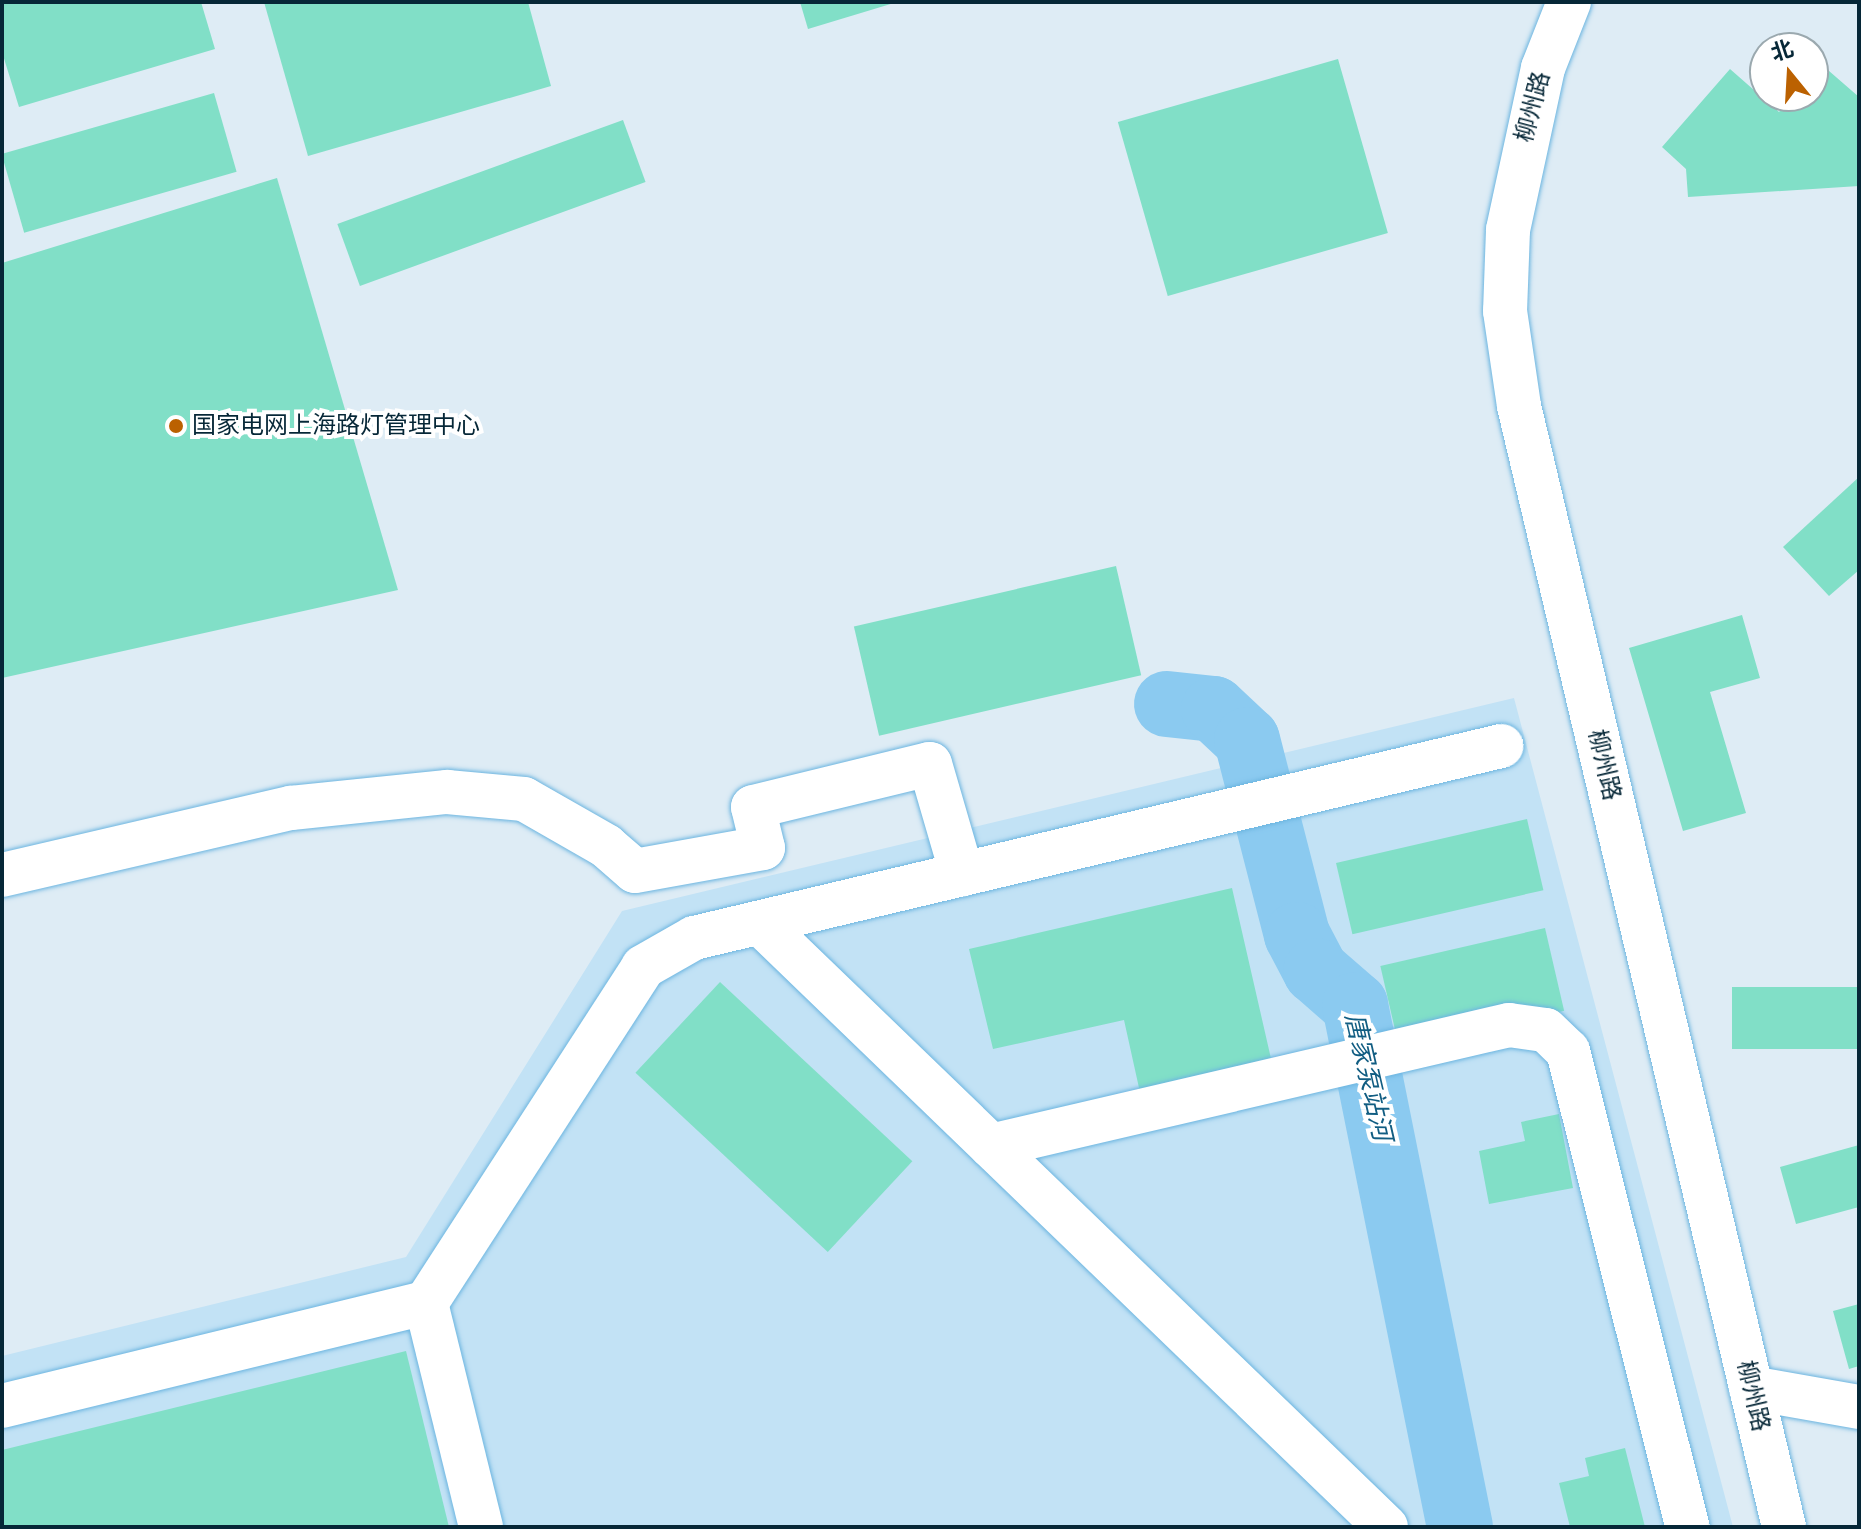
<!DOCTYPE html>
<html>
<head>
<meta charset="utf-8">
<style>
  body { margin:0 }
  #map { position:relative; width:1861px; height:1529px; overflow:hidden; background:#deecf5; font-family:Karla,"Noto Sans SC",sans-serif }
  div>[style] { position:absolute }
  .built>* { inset:0; background:#c2e2f5 }
  .river>* { height:66px; margin:-33px; padding:0 33px; transform-origin:33px; border-radius:33px; background:#8bcaf0 }
  .building>* { inset:0; background:#81dfc7; transform-origin:0 0 }
  .roads { filter:drop-shadow(0 0 2px #6cb5e0) drop-shadow(0 0 2px #6cb5e0) }
  .minor>* { height:44px; margin:-22px; padding:0 22px; transform-origin:22px; border-radius:22px; background:#fff }
  .dots>* { width:22px; height:22px; translate:-50% -50%; box-sizing:border-box; border:4px solid #fff; border-radius:50% }
  span { translate:-50% -50%; white-space:nowrap; text-align:center; line-height:1.15; -webkit-text-stroke:8px #fff; paint-order:stroke }
  .street-label { font-size:24px; color:#062737 }
  .poi-label { font-size:24px; color:#062737 }
  .left { translate:0 -50%; text-align:left }
  .water-label { font-size:26px; color:#115d82; font-style:italic }
  .frame { position:absolute; inset:0; border:4px solid #062737; pointer-events:none }
  .north { position:absolute; left:1749px; top:32px; width:80px; height:80px; box-sizing:border-box; background:#fff; border:2px solid #9ba9af; border-radius:50%; rotate:342deg; font-size:22px; font-weight:700; line-height:32px; text-align:center; color:#062737 }
  .north::after { content:''; display:block; margin:auto; width:28px; height:36px; background:#bb6101; clip-path:polygon(50% 0,100% 100%,50% 72%,0 100%) }
</style>
</head>
<body>
<div id="map">
  <div class="built">
    <div style="clip-path:polygon(1514px 698px,1733px 1527px,2px 1527px,2px 1356px,406px 1257px,622px 911px)"></div>
  </div>
  <div class="river">
    <div style="left:1167px;top:704px;width:47px;rotate:6.1deg"></div>
    <div style="left:1214px;top:709px;width:45px;rotate:43.2deg"></div>
    <div style="left:1247px;top:740px;width:201px;rotate:75.6deg"></div>
    <div style="left:1297px;top:935px;width:41px;rotate:62.2deg"></div>
    <div style="left:1316px;top:971px;width:52px;rotate:41.1deg"></div>
    <div style="left:1355px;top:1005px;width:532px;rotate:78.63deg"></div>
  </div>
  <div class="building">
    <div style="clip-path:polygon(2px 2px,201px 2px,215px 49px,19px 107px,2px 52px)"></div>
    <div style="clip-path:polygon(264px 2px,528px 2px,551px 86px,308px 156px)"></div>
    <div style="clip-path:polygon(800px 2px,894px 2px,894px 3px,808px 29px)"></div>
    <div style="left:1338px;top:59px;width:181px;height:229px;rotate:74deg"></div>
    <div style="clip-path:polygon(1821px 64px,1859px 97px,1859px 186px,1688px 197px,1686px 169px,1662px 147px,1730px 69px,1779px 112px,1793px 96px,1813px 96px,1813px 73px)"></div>
    <div style="left:214px;top:93px;width:82px;height:221px;rotate:74deg"></div>
    <div style="left:623px;top:120px;width:66px;height:304px;rotate:70deg"></div>
    <div style="clip-path:polygon(277px 178px,398px 590px,2px 678px,2px 263px)"></div>
    <div style="clip-path:polygon(1859px 477px,1859px 570px,1829px 596px,1783px 547px)"></div>
    <div style="left:1116px;top:566px;width:112px;height:269px;rotate:77deg"></div>
    <div style="clip-path:polygon(1742px 615px,1760px 678px,1710px 692px,1746px 813px,1683px 831px,1629px 648px)"></div>
    <div style="left:1527px;top:819px;width:73px;height:196px;rotate:77deg"></div>
    <div style="clip-path:polygon(1232px 888px,1275px 1076px,1143px 1106px,1124px 1020px,993px 1049px,969px 949px)"></div>
    <div style="left:1545px;top:928px;width:85px;height:169px;rotate:77deg"></div>
    <div style="left:720px;top:982px;width:263px;height:124px;rotate:43deg"></div>
    <div style="left:1859px;top:987px;width:62px;height:127px;rotate:90deg"></div>
    <div style="clip-path:polygon(1559px 1114px,1573px 1188px,1489px 1204px,1479px 1151px,1525px 1141px,1521px 1122px)"></div>
    <div style="clip-path:polygon(1859px 1145px,1859px 1207px,1796px 1224px,1780px 1167px)"></div>
    <div style="clip-path:polygon(1859px 1304px,1859px 1366px,1849px 1369px,1833px 1311px)"></div>
    <div style="clip-path:polygon(406px 1351px,449px 1527px,2px 1527px,2px 1450px)"></div>
    <div style="clip-path:polygon(1625px 1448px,1645px 1527px,1570px 1527px,1559px 1483px,1589px 1476px,1585px 1458px)"></div>
  </div>
  <div class="roads">
    <div class="minor">
      <div style="left:1569px;top:2px;width:71px;rotate:111.5deg"></div>
      <div style="left:1543px;top:68px;width:166px;rotate:102.2deg"></div>
      <div style="left:1508px;top:230px;width:81px;rotate:92.1deg"></div>
      <div style="left:1505px;top:311px;width:96px;rotate:81.6deg"></div>
      <div style="left:1519px;top:406px;width:1152px;rotate:76.7deg"></div>
      <div style="left:2px;top:875px;width:297px;rotate:-13.1deg"></div>
      <div style="left:291px;top:808px;width:157px;rotate:-5.9deg"></div>
      <div style="left:447px;top:792px;width:77px;rotate:5.2deg"></div>
      <div style="left:524px;top:799px;width:95px;rotate:29.8deg"></div>
      <div style="left:606px;top:846px;width:38px;rotate:41deg"></div>
      <div style="left:635px;top:871px;width:130px;rotate:-10.2deg"></div>
      <div style="left:763px;top:848px;width:42px;rotate:-103.7deg"></div>
      <div style="left:753px;top:807px;width:182px;rotate:-13.7deg"></div>
      <div style="left:930px;top:764px;width:115px;rotate:73.8deg"></div>
      <div style="left:760px;top:923px;width:870px;rotate:43.98deg"></div>
      <div style="left:991px;top:1146px;width:532px;rotate:-13.15deg"></div>
      <div style="left:1509px;top:1025px;width:37px;rotate:8deg"></div>
      <div style="left:1546px;top:1030px;width:30px;rotate:44deg"></div>
      <div style="left:1568px;top:1051px;width:491px;rotate:75.9deg"></div>
      <div style="left:426px;top:1303px;width:231px;rotate:76.2deg"></div>
      <div style="left:1751px;top:1388px;width:110px;rotate:10deg"></div>
      <div style="left:2px;top:1406px;width:436px;rotate:-13.7deg"></div>
      <div style="left:426px;top:1303px;width:400px;rotate:-57.1deg"></div>
      <div style="left:643px;top:967px;width:59px;rotate:-29.6deg"></div>
      <div style="left:694px;top:938px;width:830px;rotate:-13.38deg"></div>
    </div>
  </div>
  <div class="dots">
    <div style="left:176px;top:426px;background:#bb6101"></div>
  </div>
  <div class="street-label">
    <span style="left:1533px;top:107px;rotate:-75deg">柳州路</span>
    <span style="left:1604px;top:765px;rotate:77deg">柳州路</span>
    <span style="left:1753px;top:1396px;rotate:77deg">柳州路</span>
  </div>
  <div class="poi-label">
    <span class="left" style="left:192px;top:426px">国家电网上海路灯管理中心</span>
  </div>
  <div class="water-label">
    <span style="left:1368px;top:1077px;rotate:77deg">唐家泵站河</span>
  </div>
  <div class="frame"></div>
  <div class="north">北</div>
</div>
</body>
</html>
